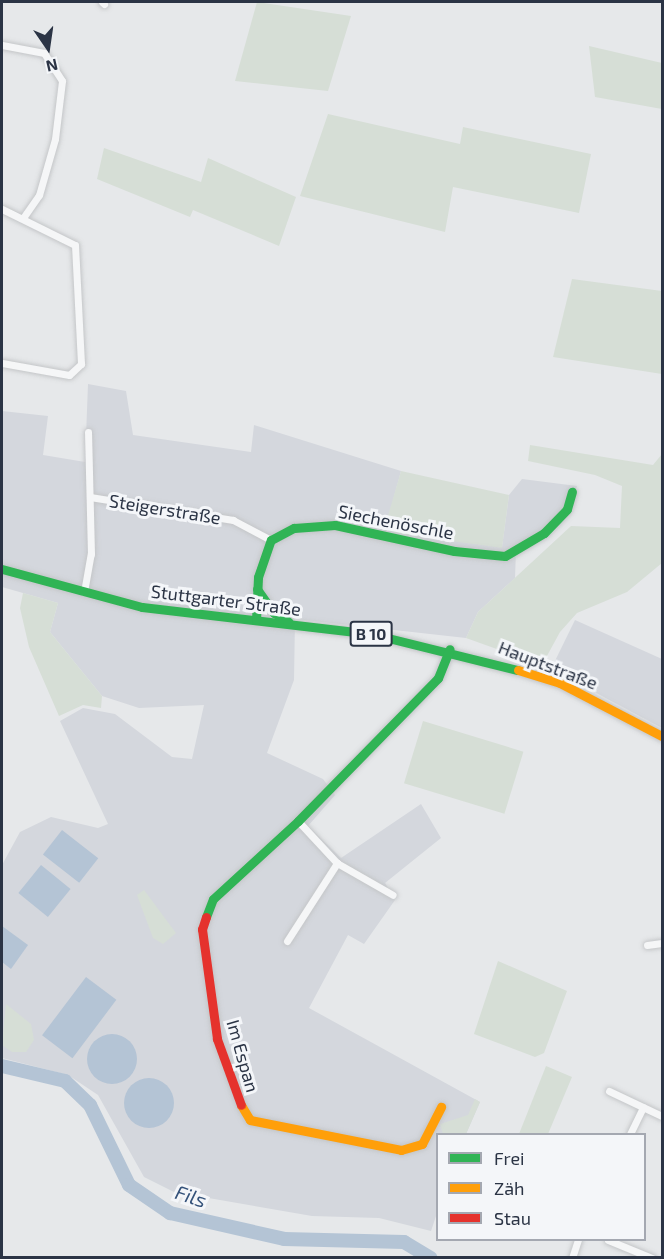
<!DOCTYPE html>
<html>
<head>
<meta charset="utf-8">
<style>
  body { margin:0 }
  #map { position:relative; width:664px; height:1259px; overflow:hidden; background:#e6e8ea; font-family:"Exo 2",sans-serif }
  div>[style] { position:absolute }
  .built>* { inset:0; background:#d4d7dd }
  .green>* { inset:0; background:#d6ded6; transform-origin:0 0 }
  .water>* { inset:0; background:#b4c4d5; transform-origin:0 0 }
  .round { border-radius:50% }
  .river>* { height:14px; margin:-7px; padding:0 7px; transform-origin:7px; border-radius:7px; background:#b4c4d5 }
  .roads { filter:drop-shadow(0 0 2px #c4c6c8) drop-shadow(0 0 2px #c4c6c8) }
  .street>* { height:7px; margin:-3.5px; padding:0 3.5px; transform-origin:3.5px; border-radius:3.5px; background:#f5f6f7 }
  .fast>* { height:9px; margin:-4.5px; padding:0 4.5px; transform-origin:4.5px; border-radius:4.5px; background:#30b455 }
  .slow>* { height:9px; margin:-4.5px; padding:0 4.5px; transform-origin:4.5px; border-radius:4.5px; background:#ff9f0a }
  .jam>* { height:9px; margin:-4.5px; padding:0 4.5px; transform-origin:4.5px; border-radius:4.5px; background:#e5322d }
  span { translate:-50% -50%; white-space:nowrap; text-align:center; line-height:1.15; -webkit-text-stroke:6px #f4f6f9; paint-order:stroke }
  .shield-label span { padding:2px 4px; background:#f4f6f9; border:2px solid; border-radius:4px; -webkit-text-stroke-width:0 }
  .shield-label { font-size:16px; color:#2b3445; font-weight:700 }
  .street-label { font-size:18px; color:#2b3445 }
  .water-label { font-size:20px; color:#34527a; font-style:italic }
  .frame { position:absolute; inset:0; border:3px solid #2b3445; pointer-events:none }
  .legend { position:absolute; left:436px; top:1133px; width:210px; height:108px; box-sizing:border-box; background:#f4f6f9; border:2px solid #a4a8b1; margin:0; padding:8px 10px; list-style:none; font-size:18px; color:#2b3445 }
  .legend li { display:flex; align-items:center; gap:12px; height:30px }
  .legend b { width:30px; border:2px solid #a4a8b1 }
  .north { position:absolute; left:18px; top:18px; width:60px; height:60px; -webkit-text-stroke:4px #f4f6f9; paint-order:stroke; rotate:167deg; font-size:16px; font-weight:700; line-height:24px; text-align:center; color:#2b3445 }
  .north::after { content:''; display:block; margin:auto; width:21px; height:27px; background:#2b3445; clip-path:polygon(50% 0,100% 100%,50% 72%,0 100%) }
</style>
</head>
<body>
<div id="map">
  <div class="built">
    <div style="clip-path:polygon(88px 384px,126px 391px,133px 435px,251px 452px,254px 425px,401px 471px,388px 519px,502px 547px,509px 495px,522px 479px,577px 486px,568px 511px,516px 550px,515px 578px,478px 612px,466px 638px,295px 619px,294px 680px,267px 753px,323px 779px,335px 795px,308px 826px,341px 858px,421px 804px,441px 838px,385px 883px,395px 900px,364px 944px,348px 935px,309px 1008px,480px 1102px,466px 1134px,438px 1134px,437px 1213px,431px 1231px,379px 1218px,312px 1216px,174px 1192px,144px 1177px,98px 1095px,68px 1075px,2px 1058px,2px 865px,20px 832px,51px 817px,98px 828px,108px 824px,60px 721px,83px 708px,115px 714px,172px 757px,192px 759px,204px 705px,139px 708px,102px 696px,50px 632px,58px 603px,2px 587px,2px 411px,48px 416px,43px 455px,85px 462px)"></div>
    <div style="clip-path:polygon(575px 620px,662px 659px,662px 728px,551px 669px)"></div>
  </div>
  <div class="green">
    <div style="clip-path:polygon(257px 2px,351px 16px,328px 91px,235px 81px)"></div>
    <div style="clip-path:polygon(589px 46px,662px 63px,662px 109px,595px 97px)"></div>
    <div style="clip-path:polygon(328px 114px,460px 144px,463px 127px,591px 154px,579px 213px,453px 187px,445px 232px,300px 196px)"></div>
    <div style="clip-path:polygon(104px 148px,201px 182px,208px 158px,296px 197px,279px 246px,193px 210px,190px 217px,97px 179px)"></div>
    <div style="clip-path:polygon(572px 279px,662px 291px,662px 374px,553px 357px)"></div>
    <div style="clip-path:polygon(530px 445px,653px 465px,662px 454px,662px 563px,627px 592px,577px 613px,560px 632px,542px 665px,466px 638px,478px 612px,571px 526px,620px 528px,622px 486px,595px 475px,528px 461px)"></div>
    <div style="clip-path:polygon(401px 471px,509px 495px,502px 548px,394px 533px,393px 519px,387px 519px)"></div>
    <div style="clip-path:polygon(23px 593px,58px 603px,50px 632px,102px 696px,101px 708px,83px 705px,59px 716px,29px 647px,20px 608px)"></div>
    <div style="left:423px;top:721px;width:105px;height:65px;rotate:17deg"></div>
    <div style="clip-path:polygon(144px 890px,176px 933px,163px 944px,153px 938px,137px 895px)"></div>
    <div style="clip-path:polygon(498px 961px,567px 991px,544px 1053px,535px 1057px,474px 1034px)"></div>
    <div style="clip-path:polygon(6px 1004px,31px 1024px,34px 1040px,26px 1052px,12px 1052px,2px 1045px)"></div>
    <div style="clip-path:polygon(546px 1066px,572px 1077px,548px 1134px,519px 1134px)"></div>
    <div style="clip-path:polygon(475px 1099px,480px 1102px,466px 1134px,443px 1134px,440px 1124px,468px 1115px)"></div>
  </div>
  <div class="water">
    <div style="left:62px;top:830px;width:46px;height:31px;rotate:38deg"></div>
    <div style="left:41px;top:865px;width:38px;height:36px;rotate:39deg"></div>
    <div style="clip-path:polygon(2px 926px,28px 945px,11px 969px,2px 962px)"></div>
    <div style="left:86px;top:977px;width:38px;height:73px;rotate:37deg"></div>
    <div class="round" style="left:87px;top:1034px;width:50px;height:50px"></div>
    <div class="round" style="left:124px;top:1078px;width:50px;height:50px"></div>
  </div>
  <div class="river">
    <div style="left:2px;top:1066px;width:65px;rotate:13.4deg"></div>
    <div style="left:65px;top:1081px;width:35px;rotate:44deg"></div>
    <div style="left:90px;top:1105px;width:89px;rotate:64deg"></div>
    <div style="left:129px;top:1185px;width:50px;rotate:34.3deg"></div>
    <div style="left:170px;top:1213px;width:117px;rotate:12.8deg"></div>
    <div style="left:284px;top:1239px;width:120px;rotate:1.4deg"></div>
    <div style="left:404px;top:1242px;width:31px;rotate:31deg"></div>
  </div>
  <div class="roads">
    <div class="street">
      <div style="left:102px;top:2px;width:3px;rotate:45deg"></div>
      <div style="left:2px;top:45px;width:43px;rotate:10.8deg"></div>
      <div style="left:44px;top:53px;width:33px;rotate:57deg"></div>
      <div style="left:62px;top:81px;width:58px;rotate:96.9deg"></div>
      <div style="left:55px;top:139px;width:58px;rotate:105.9deg"></div>
      <div style="left:39px;top:195px;width:28px;rotate:125deg"></div>
      <div style="left:2px;top:209px;width:81px;rotate:26.3deg"></div>
      <div style="left:75px;top:245px;width:119px;rotate:87.1deg"></div>
      <div style="left:81px;top:364px;width:16px;rotate:137deg"></div>
      <div style="left:69px;top:375px;width:68px;rotate:-169.8deg"></div>
      <div style="left:90px;top:497px;width:145px;rotate:9.1deg"></div>
      <div style="left:233px;top:520px;width:43px;rotate:27.8deg"></div>
      <div style="left:84px;top:592px;width:39px;rotate:-80deg"></div>
      <div style="left:91px;top:554px;width:122px;rotate:-91.4deg"></div>
      <div style="left:298px;top:821px;width:57px;rotate:47.1deg"></div>
      <div style="left:337px;top:863px;width:64px;rotate:29.7deg"></div>
      <div style="left:287px;top:941px;width:93px;rotate:-57.3deg"></div>
      <div style="left:647px;top:945px;width:15px;rotate:-8deg"></div>
      <div style="left:609px;top:1091px;width:59px;rotate:25.3deg"></div>
      <div style="left:630px;top:1134px;width:30px;rotate:-64deg"></div>
      <div style="left:608px;top:1240px;width:48px;rotate:22.2deg"></div>
      <div style="left:572px;top:1258px;width:19px;rotate:-72deg"></div>
    </div>
    <div class="fast">
      <div style="left:2px;top:569px;width:145px;rotate:15.2deg"></div>
      <div style="left:142px;top:607px;width:232px;rotate:6.7deg"></div>
      <div style="left:372px;top:634px;width:150px;rotate:13.9deg"></div>
      <div style="left:257px;top:589px;width:29px;rotate:55deg"></div>
      <div style="left:274px;top:613px;width:17px;rotate:31deg"></div>
      <div style="left:256px;top:620px;width:43px;rotate:-87.3deg"></div>
      <div style="left:258px;top:577px;width:39px;rotate:-71deg"></div>
      <div style="left:271px;top:540px;width:26px;rotate:-28deg"></div>
      <div style="left:294px;top:528px;width:41px;rotate:-4.2deg"></div>
      <div style="left:335px;top:525px;width:122px;rotate:12.3deg"></div>
      <div style="left:454px;top:551px;width:51px;rotate:5.6deg"></div>
      <div style="left:505px;top:556px;width:45px;rotate:-30.5deg"></div>
      <div style="left:544px;top:533px;width:33px;rotate:-46deg"></div>
      <div style="left:567px;top:509px;width:18px;rotate:-74deg"></div>
      <div style="left:206px;top:917px;width:19px;rotate:-69deg"></div>
      <div style="left:213px;top:899px;width:115px;rotate:-42.5deg"></div>
      <div style="left:298px;top:821px;width:200px;rotate:-45.6deg"></div>
      <div style="left:438px;top:678px;width:31px;rotate:-68deg"></div>
    </div>
    <div class="slow">
      <div style="left:518px;top:670px;width:44px;rotate:17.2deg"></div>
      <div style="left:560px;top:683px;width:115px;rotate:27.5deg"></div>
      <div style="left:241px;top:1105px;width:17px;rotate:59deg"></div>
      <div style="left:250px;top:1120px;width:154px;rotate:11.2deg"></div>
      <div style="left:401px;top:1150px;width:22px;rotate:-16deg"></div>
      <div style="left:422px;top:1144px;width:42px;rotate:-62.8deg"></div>
    </div>
    <div class="jam">
      <div style="left:206px;top:917px;width:13px;rotate:108deg"></div>
      <div style="left:202px;top:929px;width:111px;rotate:82.2deg"></div>
      <div style="left:217px;top:1039px;width:70px;rotate:70deg"></div>
    </div>
  </div>
  <div class="shield-label">
    <span style="left:371px;top:634px">B 10</span>
  </div>
  <div class="street-label">
    <span style="left:165px;top:509px;rotate:9deg">Steigerstraße</span>
    <span style="left:396px;top:522px;rotate:11deg">Siechenöschle</span>
    <span style="left:226px;top:600px;rotate:7deg">Stuttgarter Straße</span>
    <span style="left:548px;top:665px;rotate:21deg">Hauptstraße</span>
    <span style="left:243px;top:1056px;rotate:74deg">Im Espan</span>
  </div>
  <div class="water-label">
    <span style="left:191px;top:1196px;rotate:18deg">Fils</span>
  </div>
  <div class="frame"></div>
  <ul class="legend">
  <li><b style="height:8px;background:#30b455"></b>Frei</li>
  <li><b style="height:8px;background:#ff9f0a"></b>Zäh</li>
  <li><b style="height:8px;background:#e5322d"></b>Stau</li>
  </ul>
  <div class="north">N</div>
</div>
</body>
</html>
